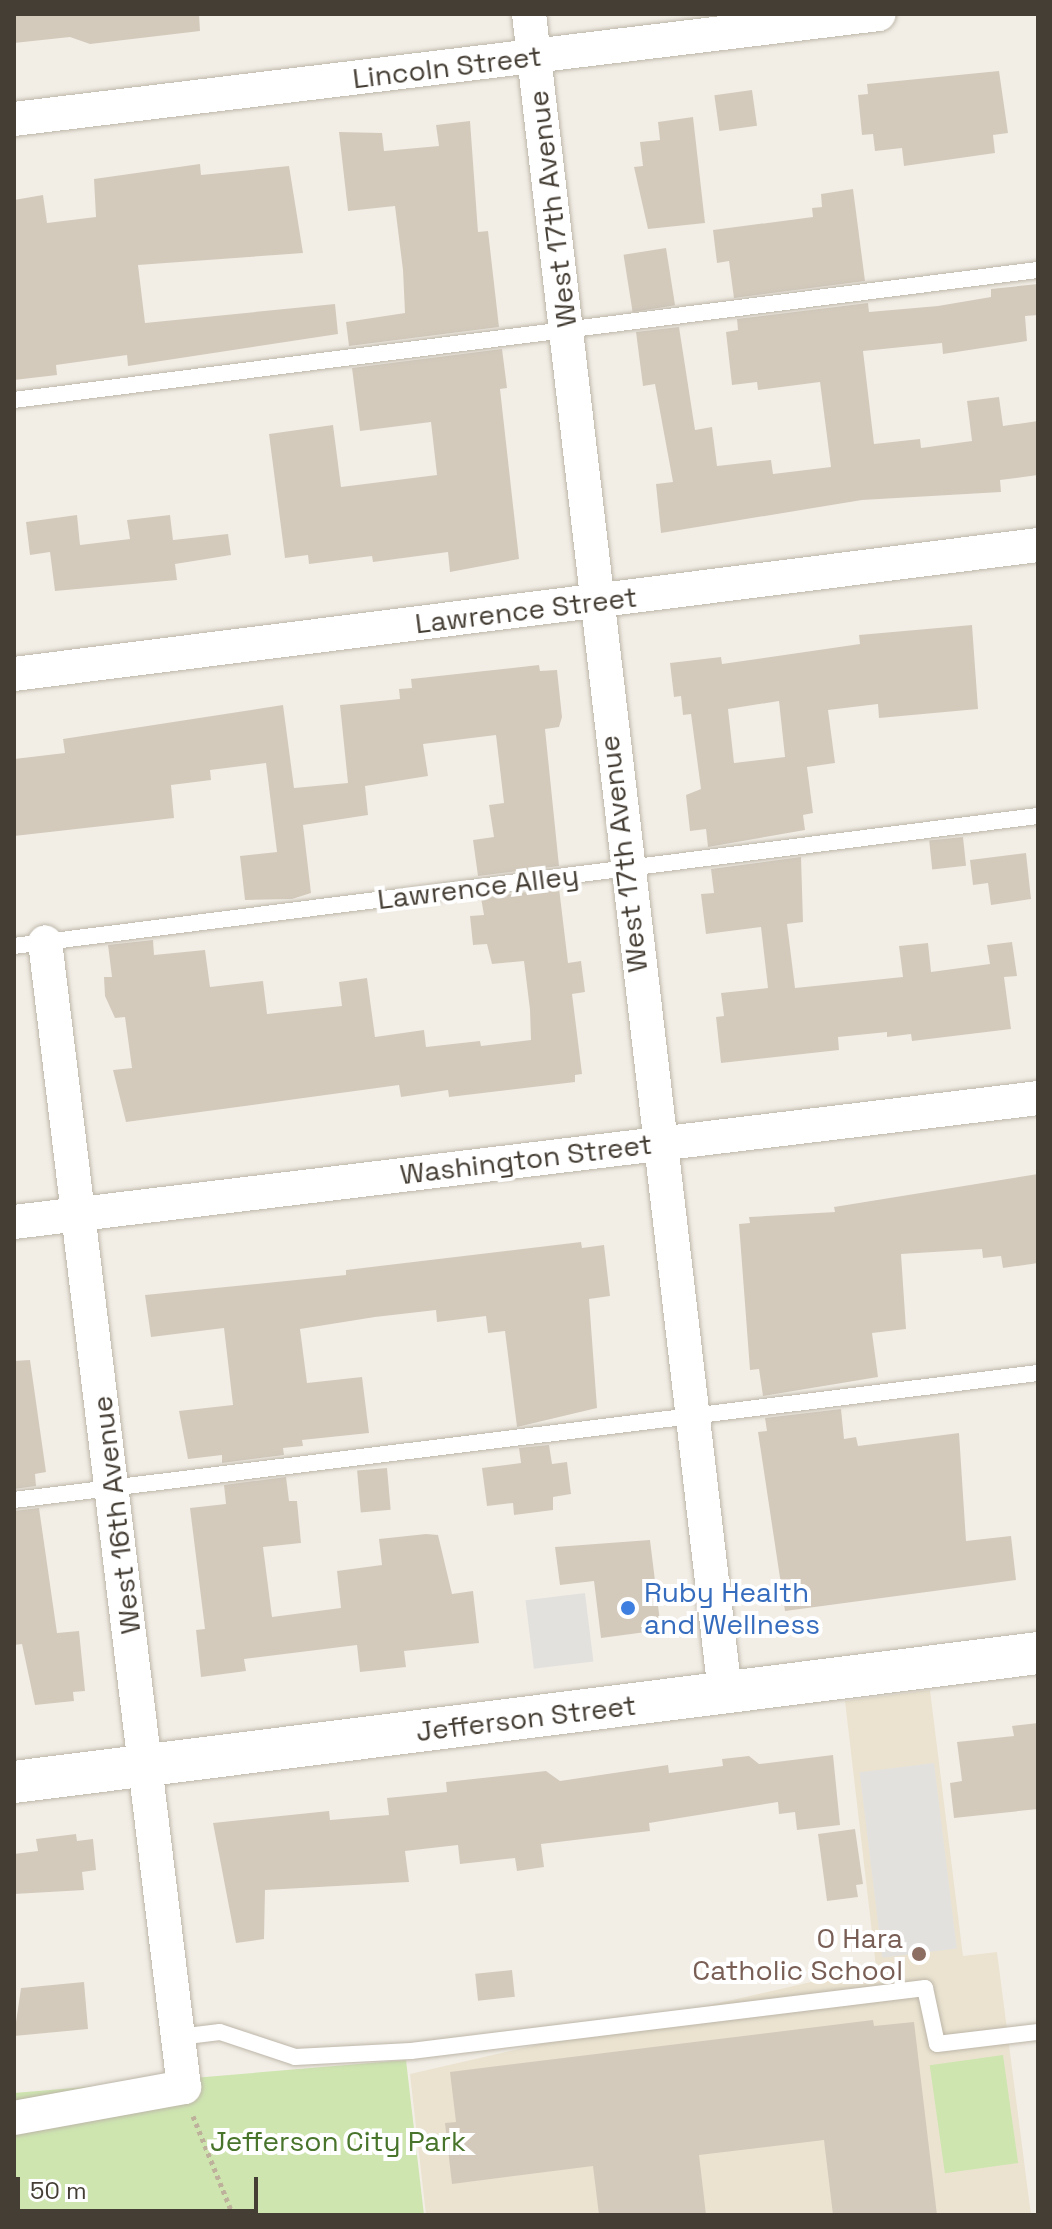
<!DOCTYPE html>
<html>
<head>
<meta charset="utf-8">
<style>
  body { margin:0 }
  #map { position:relative; width:1052px; height:2229px; overflow:hidden; background:#f2eee6; font-family:"Space Grotesk",sans-serif }
  div>[style] { position:absolute }
  .education>* { inset:0; background:#ebe3d0 }
  .green>* { inset:0; background:#cee5b0; transform-origin:0 0 }
  .parking>* { inset:0; background:#e3e1de; transform-origin:0 0 }
  .building>* { inset:0; background:#d3cabc; transform-origin:0 0 }
  .path>* { height:5px; margin-top:-2.5px; transform-origin:0; background:repeating-linear-gradient(90deg,#beb19b 0 4px,transparent 0 8px) }
  .roads { filter:drop-shadow(0 0 2px #bdb6a9) drop-shadow(0 0 2px #bdb6a9) }
  .service>* { height:16px; margin:-8px; padding:0 8px; transform-origin:8px; border-radius:8px; background:#fff }
  .minor>* { height:34px; margin:-17px; padding:0 17px; transform-origin:17px; border-radius:17px; background:#fff }
  .tertiary>* { height:42px; margin:-21px; padding:0 21px; transform-origin:21px; border-radius:21px; background:#fff }
  .dots>* { width:22px; height:22px; translate:-50% -50%; box-sizing:border-box; border:4px solid #fff; border-radius:50% }
  span { translate:-50% -50%; white-space:nowrap; text-align:center; line-height:1.15; -webkit-text-stroke:8px #fff; paint-order:stroke }
  .street-label { font-size:28px; color:#453e35 }
  .shop-label { font-size:28px; color:#366cbe }
  .left { translate:0 -50%; text-align:left }
  .education-label { font-size:28px; color:#785e54 }
  .right { translate:-100% -50%; text-align:right }
  .park-label { font-size:28px; color:#48742b }
  .frame { position:absolute; inset:0; border:16px solid #453e35; pointer-events:none }
  .scale { position:absolute; left:16px; top:2177px; width:242px; height:36px; box-sizing:border-box; border:4px solid #453e35; border-top:0; padding-left:10px; font-size:24px; line-height:28px; white-space:nowrap; color:#453e35; -webkit-text-stroke:6px #fff; paint-order:stroke }
</style>
</head>
<body>
<div id="map">
  <div class="education">
    <div style="clip-path:polygon(930px 1690px,963px 1956px,997px 1952px,1031px 2215px,426px 2215px,410px 2074px,876px 1967px,845px 1701px)"></div>
  </div>
  <div class="green">
    <div style="left:1003px;top:2055px;width:109px;height:74px;rotate:82deg"></div>
    <div style="clip-path:polygon(406px 2060px,424px 2215px,14px 2215px,14px 2093px)"></div>
  </div>
  <div class="parking">
    <div style="left:585px;top:1593px;width:69px;height:60px;rotate:83deg"></div>
    <div style="left:934px;top:1763px;width:187px;height:75px;rotate:83deg"></div>
  </div>
  <div class="building">
    <div style="clip-path:polygon(14px 14px,199px 14px,200px 31px,90px 44px,70px 37px,14px 43px)"></div>
    <div style="clip-path:polygon(999px 71px,1008px 133px,993px 135px,995px 153px,904px 166px,902px 148px,875px 151px,873px 134px,862px 135px,858px 95px,868px 94px,867px 84px)"></div>
    <div style="left:752px;top:90px;width:36px;height:38px;rotate:82deg"></div>
    <div style="clip-path:polygon(693px 117px,705px 223px,648px 229px,634px 167px,643px 166px,640px 142px,660px 140px,658px 122px)"></div>
    <div style="clip-path:polygon(470px 121px,478px 232px,488px 231px,499px 327px,349px 346px,346px 322px,405px 313px,403px 270px,395px 206px,348px 211px,339px 132px,382px 133px,384px 151px,439px 146px,436px 125px)"></div>
    <div style="clip-path:polygon(200px 164px,201px 175px,289px 166px,303px 253px,138px 265px,145px 323px,335px 304px,338px 334px,128px 366px,127px 355px,56px 365px,57px 375px,14px 380px,14px 200px,43px 195px,47px 223px,96px 217px,94px 179px)"></div>
    <div style="clip-path:polygon(853px 189px,865px 281px,734px 298px,729px 261px,717px 263px,713px 230px,813px 217px,812px 208px,822px 207px,821px 194px)"></div>
    <div style="left:666px;top:248px;width:58px;height:43px;rotate:81deg"></div>
    <div style="clip-path:polygon(1038px 284px,1038px 315px,1025px 316px,1027px 341px,943px 354px,942px 343px,863px 351px,874px 444px,920px 439px,921px 448px,972px 441px,967px 401px,999px 397px,1003px 426px,1038px 421px,1038px 475px,1000px 480px,1001px 492px,862px 500px,661px 533px,656px 484px,673px 482px,655px 384px,643px 386px,636px 332px,679px 327px,695px 430px,712px 427px,717px 466px,771px 460px,773px 474px,831px 467px,820px 382px,758px 390px,757px 382px,732px 385px,726px 332px,738px 330px,737px 319px,868px 303px,869px 312px,938px 306px,991px 297px,991px 289px)"></div>
    <div style="clip-path:polygon(502px 349px,507px 388px,500px 389px,519px 559px,450px 572px,448px 552px,373px 562px,372px 556px,309px 564px,308px 555px,285px 558px,269px 434px,333px 425px,341px 487px,437px 475px,431px 422px,360px 431px,352px 368px)"></div>
    <div style="clip-path:polygon(77px 515px,80px 545px,130px 539px,127px 520px,170px 515px,173px 540px,228px 534px,231px 555px,175px 564px,177px 580px,55px 591px,50px 552px,30px 555px,26px 522px)"></div>
    <div style="clip-path:polygon(evenodd,972px 625px,978px 709px,879px 718px,878px 704px,828px 710px,835px 763px,807px 767px,813px 813px,803px 815px,805px 830px,708px 847px,706px 829px,690px 831px,686px 795px,701px 789px,691px 714px,683px 715px,681px 696px,674px 697px,670px 663px,721px 657px,722px 664px,860px 644px,859px 635px,972px 625px,779px 701px,785px 757px,734px 763px,728px 709px,779px 701px)"></div>
    <div style="clip-path:polygon(539px 665px,540px 671px,557px 670px,562px 717px,559px 727px,545px 729px,559px 866px,478px 876px,473px 840px,494px 837px,489px 805px,504px 803px,496px 735px,423px 744px,428px 776px,365px 786px,368px 815px,303px 825px,311px 893px,292px 899px,245px 900px,240px 856px,277px 852px,266px 763px,210px 770px,211px 780px,171px 785px,174px 818px,14px 836px,14px 759px,65px 753px,63px 739px,283px 705px,294px 788px,348px 783px,340px 705px,400px 699px,399px 689px,412px 688px,411px 679px)"></div>
    <div style="left:963px;top:837px;width:29px;height:34px;rotate:84deg"></div>
    <div style="clip-path:polygon(1026px 853px,1031px 899px,991px 905px,988px 883px,973px 885px,970px 860px)"></div>
    <div style="clip-path:polygon(801px 857px,803px 922px,787px 924px,795px 988px,903px 977px,899px 946px,928px 943px,931px 972px,990px 964px,987px 945px,1012px 942px,1017px 976px,1004px 977px,1011px 1029px,912px 1041px,911px 1034px,887px 1037px,887px 1032px,838px 1037px,839px 1050px,721px 1063px,716px 1017px,724px 1016px,721px 993px,768px 988px,761px 927px,706px 934px,701px 894px,714px 893px,711px 869px)"></div>
    <div style="clip-path:polygon(559px 888px,568px 963px,581px 961px,585px 992px,572px 994px,582px 1074px,575px 1075px,575px 1082px,449px 1097px,448px 1090px,401px 1097px,399px 1085px,126px 1122px,113px 1070px,132px 1068px,125px 1017px,115px 1018px,105px 996px,104px 977px,112px 977px,108px 945px,153px 940px,154px 955px,205px 950px,210px 987px,263px 981px,267px 1014px,342px 1006px,339px 982px,367px 978px,375px 1037px,424px 1030px,426px 1047px,480px 1041px,481px 1046px,531px 1040px,530px 1010px,524px 961px,492px 964px,487px 944px,473px 945px,470px 916px,484px 915px,481px 898px)"></div>
    <div style="clip-path:polygon(1038px 1174px,1038px 1263px,1003px 1268px,1001px 1256px,983px 1258px,982px 1249px,901px 1254px,906px 1329px,872px 1333px,878px 1377px,763px 1396px,759px 1369px,750px 1370px,739px 1224px,750px 1223px,749px 1217px,835px 1212px,834px 1207px)"></div>
    <div style="clip-path:polygon(581px 1242px,582px 1248px,604px 1245px,610px 1296px,589px 1299px,597px 1408px,517px 1427px,505px 1331px,488px 1333px,486px 1316px,437px 1322px,436px 1310px,375px 1317px,300px 1329px,307px 1383px,362px 1377px,369px 1433px,302px 1440px,303px 1446px,283px 1448px,284px 1455px,222px 1463px,222px 1455px,188px 1459px,179px 1411px,233px 1405px,224px 1328px,151px 1337px,145px 1295px,346px 1275px,346px 1270px)"></div>
    <div style="clip-path:polygon(30px 1360px,46px 1472px,35px 1474px,36px 1486px,14px 1489px,14px 1361px)"></div>
    <div style="clip-path:polygon(841px 1409px,844px 1439px,856px 1437px,858px 1446px,959px 1433px,966px 1541px,1011px 1536px,1016px 1580px,785px 1611px,758px 1432px,767px 1431px,765px 1418px)"></div>
    <div style="clip-path:polygon(549px 1445px,552px 1464px,567px 1462px,571px 1494px,553px 1497px,553px 1510px,514px 1515px,513px 1503px,487px 1506px,482px 1468px,521px 1463px,519px 1448px)"></div>
    <div style="left:387px;top:1468px;width:42px;height:30px;rotate:85deg"></div>
    <div style="clip-path:polygon(286px 1477px,289px 1501px,297px 1501px,301px 1543px,263px 1547px,272px 1617px,341px 1608px,337px 1571px,382px 1565px,379px 1539px,426px 1534px,438px 1535px,452px 1594px,473px 1591px,479px 1643px,404px 1651px,406px 1667px,360px 1672px,357px 1645px,244px 1659px,246px 1671px,201px 1677px,196px 1630px,205px 1629px,190px 1508px,226px 1504px,224px 1485px)"></div>
    <div style="clip-path:polygon(39px 1508px,57px 1633px,79px 1631px,85px 1691px,73px 1692px,74px 1701px,35px 1705px,22px 1644px,14px 1645px,14px 1511px)"></div>
    <div style="clip-path:polygon(650px 1540px,661px 1630px,601px 1638px,594px 1581px,560px 1585px,555px 1547px)"></div>
    <div style="clip-path:polygon(1038px 1723px,1038px 1809px,954px 1818px,950px 1783px,962px 1781px,957px 1742px,1014px 1736px,1012px 1726px)"></div>
    <div style="clip-path:polygon(833px 1755px,840px 1825px,797px 1830px,795px 1812px,779px 1814px,778px 1802px,649px 1823px,650px 1831px,541px 1844px,544px 1867px,517px 1871px,515px 1858px,460px 1864px,458px 1845px,405px 1851px,409px 1882px,265px 1890px,264px 1939px,236px 1943px,213px 1823px,329px 1811px,330px 1820px,389px 1815px,387px 1798px,447px 1792px,446px 1782px,546px 1771px,560px 1781px,668px 1765px,669px 1773px,723px 1766px,722px 1759px,749px 1756px,759px 1764px)"></div>
    <div style="clip-path:polygon(855px 1829px,863px 1884px,856px 1885px,858px 1897px,827px 1901px,818px 1834px)"></div>
    <div style="clip-path:polygon(76px 1834px,77px 1841px,93px 1839px,96px 1870px,82px 1872px,84px 1890px,14px 1894px,14px 1854px,38px 1851px,36px 1839px)"></div>
    <div style="left:512px;top:1970px;width:27px;height:37px;rotate:84deg"></div>
    <div style="clip-path:polygon(84px 1982px,88px 2029px,14px 2036px,21px 1988px)"></div>
    <div style="clip-path:polygon(873px 2020px,874px 2026px,914px 2022px,937px 2215px,833px 2215px,824px 2140px,699px 2155px,706px 2215px,599px 2215px,593px 2166px,452px 2184px,445px 2123px,456px 2122px,450px 2072px)"></div>
  </div>
  <div class="path">
    <div style="left:193px;top:2116px;width:107px;rotate:68deg"></div>
  </div>
  <div class="roads">
    <div class="service">
      <div style="left:14px;top:400px;width:1032px;rotate:-7.24deg"></div>
      <div style="left:14px;top:946px;width:1032px;rotate:-7.24deg"></div>
      <div style="left:14px;top:1500px;width:1032px;rotate:-7.07deg"></div>
      <div style="left:179px;top:2037px;width:41px;rotate:-7deg"></div>
      <div style="left:220px;top:2032px;width:79px;rotate:18.4deg"></div>
      <div style="left:295px;top:2057px;width:116px;rotate:-3deg"></div>
      <div style="left:411px;top:2051px;width:518px;rotate:-6.99deg"></div>
      <div style="left:925px;top:1988px;width:57px;rotate:77.9deg"></div>
      <div style="left:937px;top:2044px;width:102px;rotate:-6.8deg"></div>
    </div>
    <div class="minor">
      <div style="left:529px;top:14px;width:1689px;rotate:83.34deg"></div>
      <div style="left:14px;top:119px;width:871px;rotate:-6.92deg"></div>
      <div style="left:14px;top:674px;width:1032px;rotate:-7.18deg"></div>
      <div style="left:14px;top:1222px;width:1031px;rotate:-6.9deg"></div>
      <div style="left:14px;top:2118px;width:173px;rotate:-10.3deg"></div>
      <div style="left:184px;top:2087px;width:1153px;rotate:-96.92deg"></div>
    </div>
    <div class="tertiary">
      <div style="left:14px;top:1782px;width:1032px;rotate:-7.18deg"></div>
    </div>
  </div>
  <div class="dots">
    <div style="left:628px;top:1608px;background:#3f7fe0"></div>
    <div style="left:919px;top:1954px;background:#8d6e63"></div>
  </div>
  <div class="street-label">
    <span style="left:447px;top:67px;rotate:-7deg">Lincoln Street</span>
    <span style="left:552px;top:209px;rotate:-97deg">West 17th Avenue</span>
    <span style="left:526px;top:610px;rotate:-7deg">Lawrence Street</span>
    <span style="left:623px;top:854px;rotate:-97deg">West 17th Avenue</span>
    <span style="left:478px;top:887px;rotate:-7deg">Lawrence Alley</span>
    <span style="left:526px;top:1159px;rotate:-7deg">Washington Street</span>
    <span style="left:116px;top:1515px;rotate:-97deg">West 16th Avenue</span>
    <span style="left:526px;top:1718px;rotate:-7deg">Jefferson Street</span>
  </div>
  <div class="shop-label">
    <span class="left" style="left:644px;top:1608px">Ruby Health<br>and Wellness</span>
  </div>
  <div class="education-label">
    <span class="right" style="left:903px;top:1954px">O Hara<br>Catholic School</span>
  </div>
  <div class="park-label">
    <span style="left:338px;top:2141px">Jefferson City Park</span>
  </div>
  <div class="frame"></div>
  <div class="scale">50 m</div>
</div>
</body>
</html>
